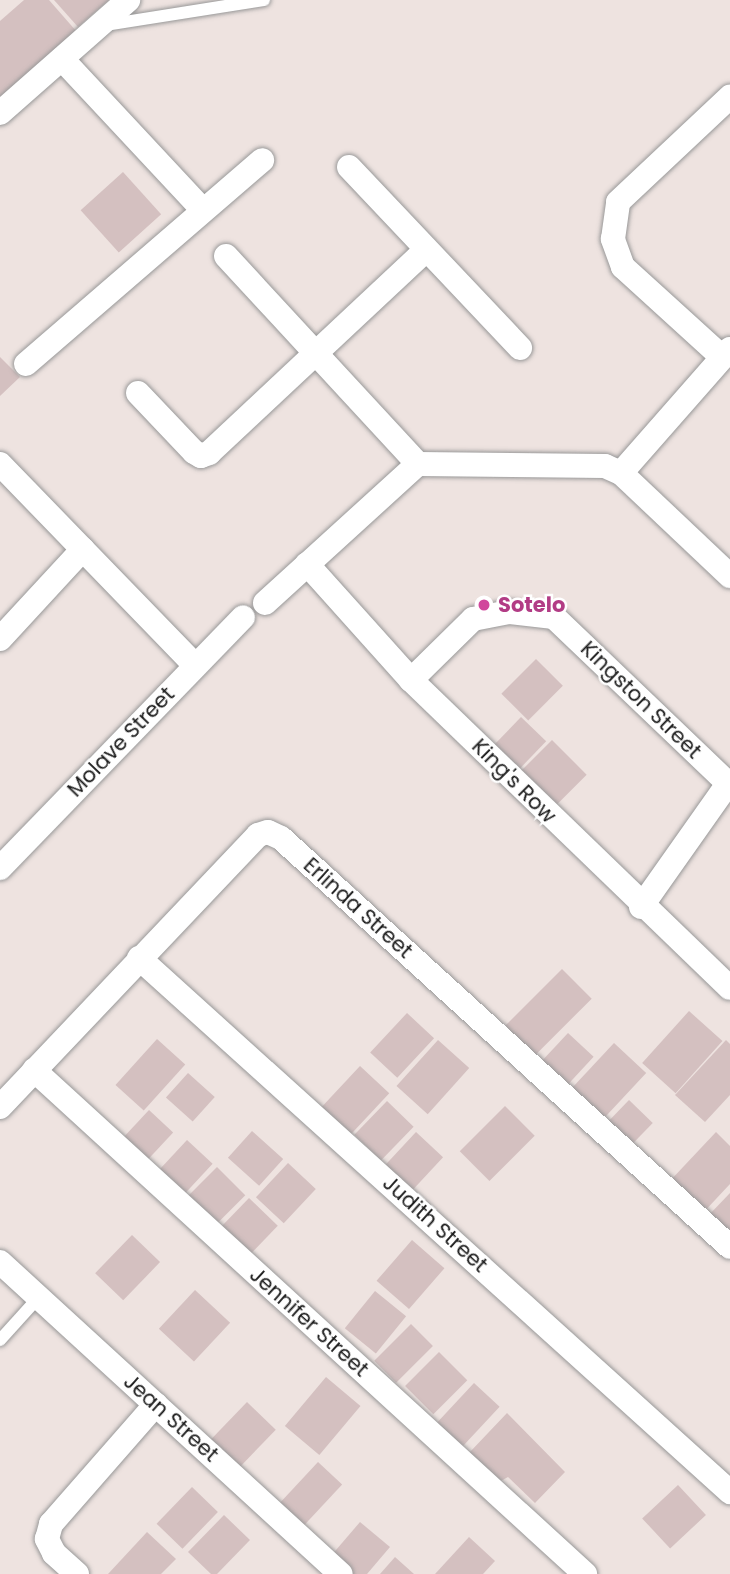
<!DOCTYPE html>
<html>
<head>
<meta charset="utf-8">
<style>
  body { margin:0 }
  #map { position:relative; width:730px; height:1574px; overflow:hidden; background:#eee3e0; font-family:Poppins,sans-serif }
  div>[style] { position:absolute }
  .building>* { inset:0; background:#d4c0c0; transform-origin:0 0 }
  .roads { filter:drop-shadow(0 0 2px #989898) drop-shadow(0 0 2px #989898) }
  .service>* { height:12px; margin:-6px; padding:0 6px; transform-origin:6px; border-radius:6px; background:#fff }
  .minor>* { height:24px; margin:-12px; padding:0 12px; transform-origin:12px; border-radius:12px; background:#fff }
  .dots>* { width:19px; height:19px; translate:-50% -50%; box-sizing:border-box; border:4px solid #fff; border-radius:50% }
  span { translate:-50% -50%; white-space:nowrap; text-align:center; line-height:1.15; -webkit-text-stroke:5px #fff; paint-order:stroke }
  .hotel-label { font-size:21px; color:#b23c85; font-weight:700 }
  .left { translate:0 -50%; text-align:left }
  .street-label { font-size:21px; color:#1b1b1b }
</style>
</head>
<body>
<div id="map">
  <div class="building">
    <div style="clip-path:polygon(24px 0,49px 0,77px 32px,0 100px,0 21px)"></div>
    <div style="clip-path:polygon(54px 0,109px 0,78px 27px)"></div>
    <div style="left:123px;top:172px;width:57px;height:57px;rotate:48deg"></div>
    <div style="clip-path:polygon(0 357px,20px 377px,0 396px)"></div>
    <div style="left:536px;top:659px;width:38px;height:49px;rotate:45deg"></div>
    <div style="left:521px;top:717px;width:35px;height:49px;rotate:44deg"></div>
    <div style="left:552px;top:740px;width:49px;height:51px;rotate:45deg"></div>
    <div style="left:562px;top:969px;width:42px;height:80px;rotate:45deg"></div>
    <div style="left:689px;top:1011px;width:45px;height:70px;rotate:42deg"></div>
    <div style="left:407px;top:1013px;width:37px;height:54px;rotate:43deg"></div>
    <div style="left:568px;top:1033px;width:35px;height:39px;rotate:43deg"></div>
    <div style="left:157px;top:1039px;width:38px;height:62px;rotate:42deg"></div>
    <div style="left:438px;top:1040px;width:42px;height:62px;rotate:42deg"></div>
    <div style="clip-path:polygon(726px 1040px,730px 1044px,730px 1095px,705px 1122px,675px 1095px)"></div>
    <div style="left:614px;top:1043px;width:44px;height:65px;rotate:43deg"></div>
    <div style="left:360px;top:1066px;width:40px;height:62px;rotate:43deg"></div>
    <div style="left:188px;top:1073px;width:36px;height:33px;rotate:42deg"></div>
    <div style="left:629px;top:1100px;width:33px;height:35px;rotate:44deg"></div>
    <div style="left:387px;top:1101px;width:37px;height:47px;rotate:44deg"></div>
    <div style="left:505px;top:1106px;width:42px;height:64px;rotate:45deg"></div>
    <div style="left:149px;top:1110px;width:33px;height:39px;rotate:43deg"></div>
    <div style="left:252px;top:1131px;width:42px;height:36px;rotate:42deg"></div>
    <div style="left:416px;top:1132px;width:37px;height:45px;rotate:43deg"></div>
    <div style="clip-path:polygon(716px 1132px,730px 1146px,730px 1184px,701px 1215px,668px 1183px)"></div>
    <div style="left:187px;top:1140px;width:35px;height:46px;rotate:43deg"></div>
    <div style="left:288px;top:1163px;width:38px;height:47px;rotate:43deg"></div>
    <div style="left:217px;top:1167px;width:40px;height:42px;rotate:45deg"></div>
    <div style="clip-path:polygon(730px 1193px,730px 1238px,707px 1217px)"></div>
    <div style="left:249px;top:1198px;width:40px;height:46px;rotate:44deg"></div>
    <div style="left:132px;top:1235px;width:39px;height:53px;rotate:44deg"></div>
    <div style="left:412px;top:1240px;width:43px;height:54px;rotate:41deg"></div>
    <div style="left:195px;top:1290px;width:48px;height:53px;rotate:43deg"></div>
    <div style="left:375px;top:1291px;width:40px;height:48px;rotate:39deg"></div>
    <div style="left:411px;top:1324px;width:31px;height:52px;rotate:45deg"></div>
    <div style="left:439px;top:1352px;width:40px;height:48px;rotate:45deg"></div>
    <div style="left:326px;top:1377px;width:45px;height:64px;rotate:40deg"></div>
    <div style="left:474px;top:1383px;width:35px;height:54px;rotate:43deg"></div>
    <div style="left:247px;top:1402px;width:40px;height:53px;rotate:44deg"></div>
    <div style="clip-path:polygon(507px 1413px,565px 1472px,535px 1503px,508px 1477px,499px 1482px,469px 1453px)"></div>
    <div style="left:318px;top:1462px;width:33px;height:57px;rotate:43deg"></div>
    <div style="left:678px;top:1485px;width:41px;height:49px;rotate:47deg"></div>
    <div style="left:192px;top:1487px;width:36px;height:51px;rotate:44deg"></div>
    <div style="clip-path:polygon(224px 1515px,250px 1540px,217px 1574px,211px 1574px,188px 1552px)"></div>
    <div style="clip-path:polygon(360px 1522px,390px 1547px,367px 1574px,350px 1574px,330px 1557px)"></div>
    <div style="clip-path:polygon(147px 1532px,176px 1559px,161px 1574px,108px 1574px)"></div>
    <div style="clip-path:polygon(469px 1537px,495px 1561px,483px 1574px,435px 1574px)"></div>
    <div style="clip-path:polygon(395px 1557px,414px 1574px,380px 1574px)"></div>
  </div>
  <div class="roads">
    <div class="service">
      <div style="left:106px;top:25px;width:160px;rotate:-9deg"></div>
      <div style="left:0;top:1340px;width:58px;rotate:-47.8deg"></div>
    </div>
    <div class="minor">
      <div style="left:62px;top:59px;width:205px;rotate:47deg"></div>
      <div style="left:0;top:113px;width:171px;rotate:-41.4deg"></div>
      <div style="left:349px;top:167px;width:249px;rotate:46.6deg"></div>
      <div style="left:226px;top:256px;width:283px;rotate:47.3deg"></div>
      <div style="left:418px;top:464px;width:187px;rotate:0.6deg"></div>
      <div style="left:605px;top:466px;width:17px;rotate:24deg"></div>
      <div style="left:621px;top:473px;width:150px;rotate:43.4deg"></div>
      <div style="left:722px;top:357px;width:134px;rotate:-137.7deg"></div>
      <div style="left:623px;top:267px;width:30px;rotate:-110deg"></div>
      <div style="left:613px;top:239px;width:37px;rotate:-82deg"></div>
      <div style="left:618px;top:202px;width:154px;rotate:-43.2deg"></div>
      <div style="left:26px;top:364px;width:312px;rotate:-40.8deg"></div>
      <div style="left:138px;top:393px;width:81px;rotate:46.5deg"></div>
      <div style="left:194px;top:452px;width:8px;rotate:30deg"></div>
      <div style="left:201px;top:456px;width:9px;rotate:-21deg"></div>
      <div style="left:209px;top:453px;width:297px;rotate:-43.1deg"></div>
      <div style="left:0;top:464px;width:280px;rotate:45.9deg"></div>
      <div style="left:621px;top:473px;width:165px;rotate:-48.7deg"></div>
      <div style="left:307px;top:564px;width:156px;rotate:48.1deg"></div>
      <div style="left:411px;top:680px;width:443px;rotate:44deg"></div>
      <div style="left:265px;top:603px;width:207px;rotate:-42.3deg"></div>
      <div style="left:0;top:639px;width:122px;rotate:-47.3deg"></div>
      <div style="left:411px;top:680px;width:87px;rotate:-44.5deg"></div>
      <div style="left:473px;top:619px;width:38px;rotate:-11deg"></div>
      <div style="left:510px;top:612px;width:44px;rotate:6.5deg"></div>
      <div style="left:554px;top:617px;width:240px;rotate:43.7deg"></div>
      <div style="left:0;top:868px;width:349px;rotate:-45.9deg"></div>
      <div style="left:641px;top:907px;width:154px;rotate:-54.8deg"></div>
      <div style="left:139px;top:958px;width:797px;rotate:42.1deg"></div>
      <div style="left:34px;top:1070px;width:747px;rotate:42.45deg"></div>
      <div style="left:0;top:1107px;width:375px;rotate:-46.5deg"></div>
      <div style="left:258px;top:835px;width:10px;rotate:-17deg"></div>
      <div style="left:268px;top:832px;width:14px;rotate:25deg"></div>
      <div style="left:281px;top:838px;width:607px;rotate:42.33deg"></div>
      <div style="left:0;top:1262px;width:462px;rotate:42.5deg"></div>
      <div style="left:77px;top:1574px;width:31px;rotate:-138deg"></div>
      <div style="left:54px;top:1553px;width:16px;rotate:-117deg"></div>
      <div style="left:47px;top:1539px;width:16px;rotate:-75deg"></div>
      <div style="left:51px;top:1524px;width:159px;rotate:-48.8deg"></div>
    </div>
  </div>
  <div class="dots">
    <div style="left:484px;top:605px;background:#d1479c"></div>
  </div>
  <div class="hotel-label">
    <span class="left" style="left:498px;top:605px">Sotelo</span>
  </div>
  <div class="street-label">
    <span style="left:641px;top:700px;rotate:44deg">Kingston Street</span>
    <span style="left:121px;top:742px;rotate:-46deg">Molave Street</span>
    <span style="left:514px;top:781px;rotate:45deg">King's Row</span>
    <span style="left:358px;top:908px;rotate:42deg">Erlinda Street</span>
    <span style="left:435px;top:1224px;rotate:42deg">Judith Street</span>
    <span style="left:309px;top:1322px;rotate:42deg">Jennifer Street</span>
    <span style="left:171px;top:1418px;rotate:42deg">Jean Street</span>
  </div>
</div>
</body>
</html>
